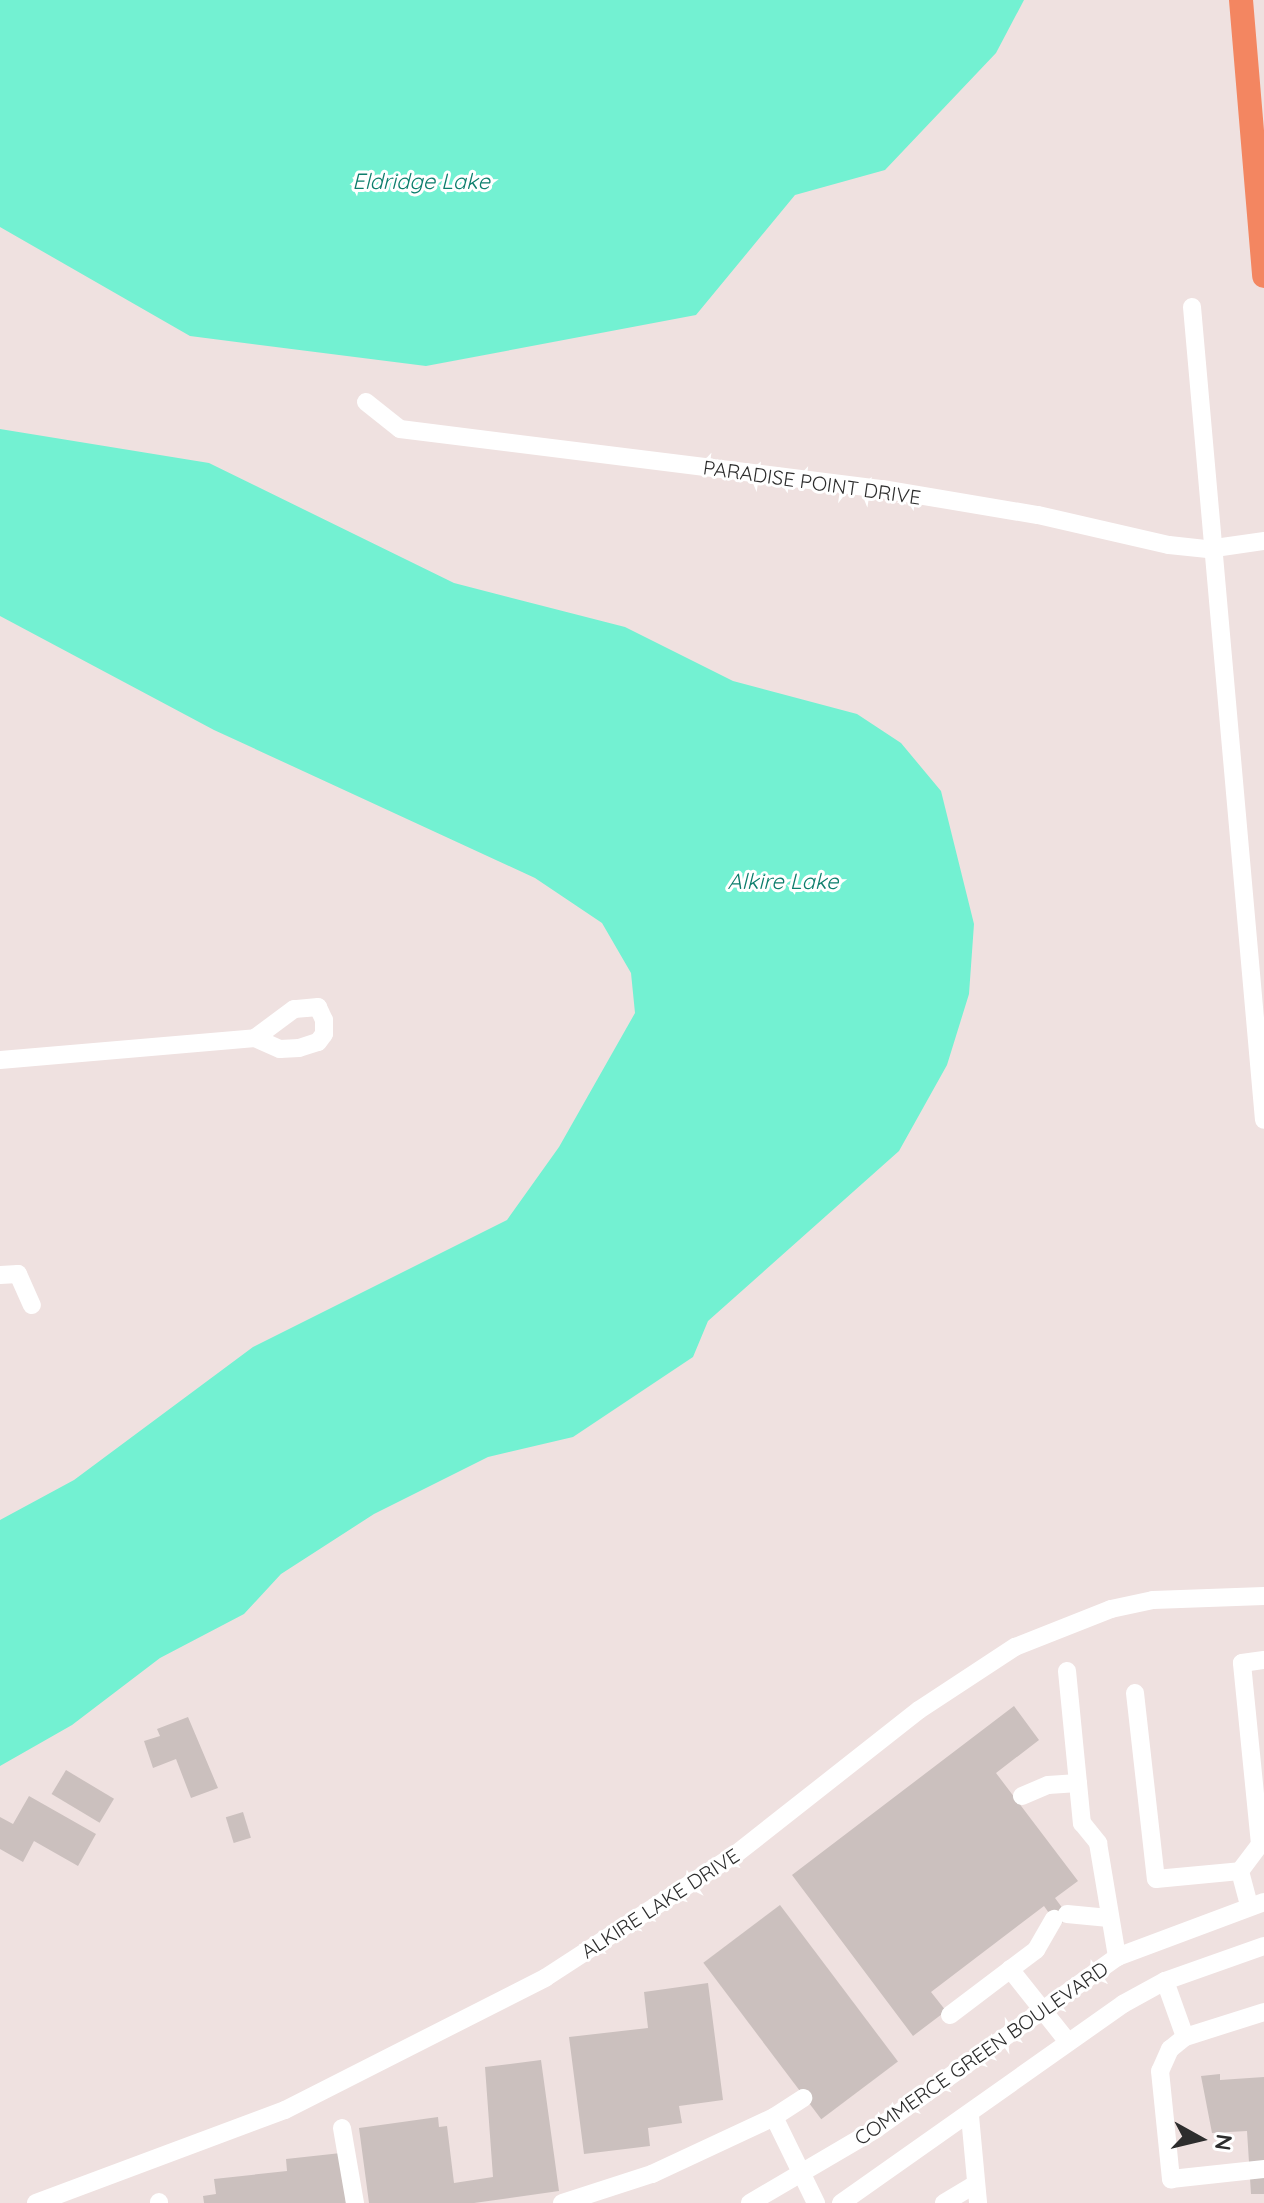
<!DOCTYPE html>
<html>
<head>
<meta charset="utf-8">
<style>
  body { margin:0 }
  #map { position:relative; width:1264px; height:2203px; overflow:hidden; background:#efe1e0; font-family:Quicksand,sans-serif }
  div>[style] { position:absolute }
  .water>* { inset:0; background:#73f1d2 }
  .building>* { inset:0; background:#cbc0be; transform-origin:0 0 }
  .minor>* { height:18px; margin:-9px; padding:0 9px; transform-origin:9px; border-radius:9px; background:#fff }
  .major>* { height:24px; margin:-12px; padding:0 12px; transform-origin:12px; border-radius:12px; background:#f38661 }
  span { translate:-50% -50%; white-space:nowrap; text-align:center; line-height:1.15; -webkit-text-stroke:6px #fff; paint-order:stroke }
  .street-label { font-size:20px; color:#2d2d2d }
  .water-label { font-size:22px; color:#0d7e6c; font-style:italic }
  .north { position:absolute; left:1160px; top:2099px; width:80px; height:80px; -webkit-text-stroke:6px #fff; paint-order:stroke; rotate:98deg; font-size:22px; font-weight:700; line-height:32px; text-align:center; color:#2d2d2d }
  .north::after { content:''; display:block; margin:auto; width:28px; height:36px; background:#2d2d2d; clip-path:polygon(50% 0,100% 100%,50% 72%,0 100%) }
</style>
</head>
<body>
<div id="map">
  <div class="water">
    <div style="clip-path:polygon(0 0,1024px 0,996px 53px,885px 170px,795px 195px,696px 315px,426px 366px,190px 336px,0 227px)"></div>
    <div style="clip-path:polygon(0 429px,209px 463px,454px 583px,625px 627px,733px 681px,857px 714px,901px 743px,941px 791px,974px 924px,969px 994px,947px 1065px,899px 1151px,708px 1321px,693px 1357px,573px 1437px,488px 1457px,374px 1514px,281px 1574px,244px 1614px,160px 1658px,72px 1725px,0 1766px,0 1520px,74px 1480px,253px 1347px,507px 1220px,559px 1147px,635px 1013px,631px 973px,602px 923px,535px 878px,214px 730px,0 616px)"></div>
  </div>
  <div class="building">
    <div style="clip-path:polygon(1014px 1706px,1039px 1740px,996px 1773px,1078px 1881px,1055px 1898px,1069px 1917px,1058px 1926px,1044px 1906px,931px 1992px,946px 2011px,913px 2036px,792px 1875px)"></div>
    <div style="clip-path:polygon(188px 1717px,218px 1788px,191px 1798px,176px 1759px,153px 1768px,144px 1741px,160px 1736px,157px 1729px)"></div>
    <div style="left:66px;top:1770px;width:56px;height:28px;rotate:31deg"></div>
    <div style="clip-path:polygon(29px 1796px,96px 1834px,78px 1866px,34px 1841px,23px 1862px,0 1849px,0 1817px,13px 1824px)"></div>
    <div style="left:243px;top:1812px;width:27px;height:18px;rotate:73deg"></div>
    <div style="left:780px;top:1905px;width:196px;height:96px;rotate:53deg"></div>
    <div style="clip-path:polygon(708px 1983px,723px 2100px,679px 2106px,682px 2123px,648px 2128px,650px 2146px,584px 2154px,569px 2037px,648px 2028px,644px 1992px)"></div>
    <div style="clip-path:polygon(541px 2060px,559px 2191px,474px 2203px,369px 2203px,359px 2128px,438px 2117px,439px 2127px,447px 2126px,454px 2183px,493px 2177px,485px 2067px)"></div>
    <div style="clip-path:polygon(1220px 2074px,1220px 2080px,1264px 2077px,1264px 2194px,1251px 2194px,1247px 2131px,1212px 2133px,1201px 2076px)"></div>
    <div style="clip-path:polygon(341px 2153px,346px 2203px,204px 2203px,203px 2196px,216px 2194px,214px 2179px,287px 2171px,286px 2159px)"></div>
  </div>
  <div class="minor">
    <div style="left:1192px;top:307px;width:816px;rotate:84.94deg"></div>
    <div style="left:366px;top:402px;width:43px;rotate:38.5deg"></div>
    <div style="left:400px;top:429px;width:486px;rotate:7.1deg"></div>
    <div style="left:882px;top:489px;width:158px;rotate:9.5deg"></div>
    <div style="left:1038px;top:515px;width:134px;rotate:12.9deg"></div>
    <div style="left:1169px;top:545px;width:39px;rotate:6deg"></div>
    <div style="left:1208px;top:549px;width:57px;rotate:-8.1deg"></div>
    <div style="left:0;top:1060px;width:256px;rotate:-4.9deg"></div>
    <div style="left:255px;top:1038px;width:27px;rotate:24deg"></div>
    <div style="left:280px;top:1049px;width:19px;rotate:-3deg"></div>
    <div style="left:299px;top:1048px;width:20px;rotate:-18deg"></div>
    <div style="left:318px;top:1042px;width:10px;rotate:-53deg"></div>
    <div style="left:324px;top:1034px;width:14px;rotate:-90deg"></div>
    <div style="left:324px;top:1020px;width:14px;rotate:-115deg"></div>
    <div style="left:318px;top:1007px;width:24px;rotate:175deg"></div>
    <div style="left:294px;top:1009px;width:49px;rotate:143.4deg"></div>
    <div style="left:0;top:1275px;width:18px;rotate:-3deg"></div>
    <div style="left:18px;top:1274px;width:34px;rotate:66deg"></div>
    <div style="left:1067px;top:1671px;width:153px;rotate:84.4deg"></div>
    <div style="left:1082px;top:1823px;width:26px;rotate:51deg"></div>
    <div style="left:1098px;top:1843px;width:116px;rotate:80.5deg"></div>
    <div style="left:1135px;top:1693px;width:187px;rotate:83.6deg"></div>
    <div style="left:1156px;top:1879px;width:84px;rotate:-5.4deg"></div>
    <div style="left:1022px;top:1796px;width:28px;rotate:-23deg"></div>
    <div style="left:1048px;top:1785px;width:30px;rotate:-4deg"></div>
    <div style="left:1249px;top:1905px;width:35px;rotate:-105deg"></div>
    <div style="left:1240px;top:1871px;width:34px;rotate:-53deg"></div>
    <div style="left:1260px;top:1844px;width:182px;rotate:-95.7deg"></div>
    <div style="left:1242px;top:1663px;width:22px;rotate:-8deg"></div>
    <div style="left:1067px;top:1914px;width:42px;rotate:5.4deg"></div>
    <div style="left:1010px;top:1969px;width:93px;rotate:51.5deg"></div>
    <div style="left:1165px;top:1981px;width:59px;rotate:70.3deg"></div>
    <div style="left:1264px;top:2012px;width:83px;rotate:162.4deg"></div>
    <div style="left:1185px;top:2037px;width:19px;rotate:141deg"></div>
    <div style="left:1170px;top:2049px;width:24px;rotate:114deg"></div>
    <div style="left:1160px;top:2071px;width:109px;rotate:84.2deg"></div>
    <div style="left:1171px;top:2179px;width:94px;rotate:-6.1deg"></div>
    <div style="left:950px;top:2015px;width:108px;rotate:-37.1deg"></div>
    <div style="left:1036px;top:1950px;width:36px;rotate:-60deg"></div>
    <div style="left:970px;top:2116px;width:87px;rotate:84.7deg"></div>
    <div style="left:774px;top:2117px;width:35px;rotate:-33deg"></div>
    <div style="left:342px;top:2128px;width:76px;rotate:80.2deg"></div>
    <div style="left:36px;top:2203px;width:266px;rotate:-20.5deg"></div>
    <div style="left:285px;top:2110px;width:292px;rotate:-26.9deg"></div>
    <div style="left:545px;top:1978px;width:228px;rotate:-33deg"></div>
    <div style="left:736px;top:1854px;width:233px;rotate:-38.2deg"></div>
    <div style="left:919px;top:1710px;width:115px;rotate:-33.3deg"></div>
    <div style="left:1015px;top:1647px;width:103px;rotate:-21.6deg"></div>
    <div style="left:1111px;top:1609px;width:43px;rotate:-12.1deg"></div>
    <div style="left:1153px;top:1600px;width:111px;rotate:-2.1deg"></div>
    <div style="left:159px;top:2203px;width:1px;rotate:-90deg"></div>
    <div style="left:562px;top:2203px;width:95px;rotate:-17.9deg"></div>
    <div style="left:652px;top:2174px;width:135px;rotate:-25deg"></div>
    <div style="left:774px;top:2117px;width:96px;rotate:64deg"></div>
    <div style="left:750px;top:2203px;width:146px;rotate:-30.4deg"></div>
    <div style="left:876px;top:2129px;width:296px;rotate:-35.5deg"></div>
    <div style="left:1117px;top:1957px;width:157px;rotate:-20.5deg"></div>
    <div style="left:841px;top:2203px;width:345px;rotate:-35.2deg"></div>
    <div style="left:1123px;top:2004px;width:48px;rotate:-28.7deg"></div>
    <div style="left:1165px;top:1981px;width:105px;rotate:-19.5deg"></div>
    <div style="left:944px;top:2203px;width:37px;rotate:-31deg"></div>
  </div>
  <div class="major">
    <div style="left:1241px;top:0;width:277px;rotate:85.2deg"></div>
  </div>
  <div class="street-label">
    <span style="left:812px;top:482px;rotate:8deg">PARADISE POINT DRIVE</span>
    <span style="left:660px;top:1903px;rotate:-33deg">ALKIRE LAKE DRIVE</span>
    <span style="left:981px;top:2053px;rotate:-35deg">COMMERCE GREEN BOULEVARD</span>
  </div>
  <div class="water-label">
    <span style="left:421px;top:182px">Eldridge Lake</span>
    <span style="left:783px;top:882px">Alkire Lake</span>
  </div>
  <div class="north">N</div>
</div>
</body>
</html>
